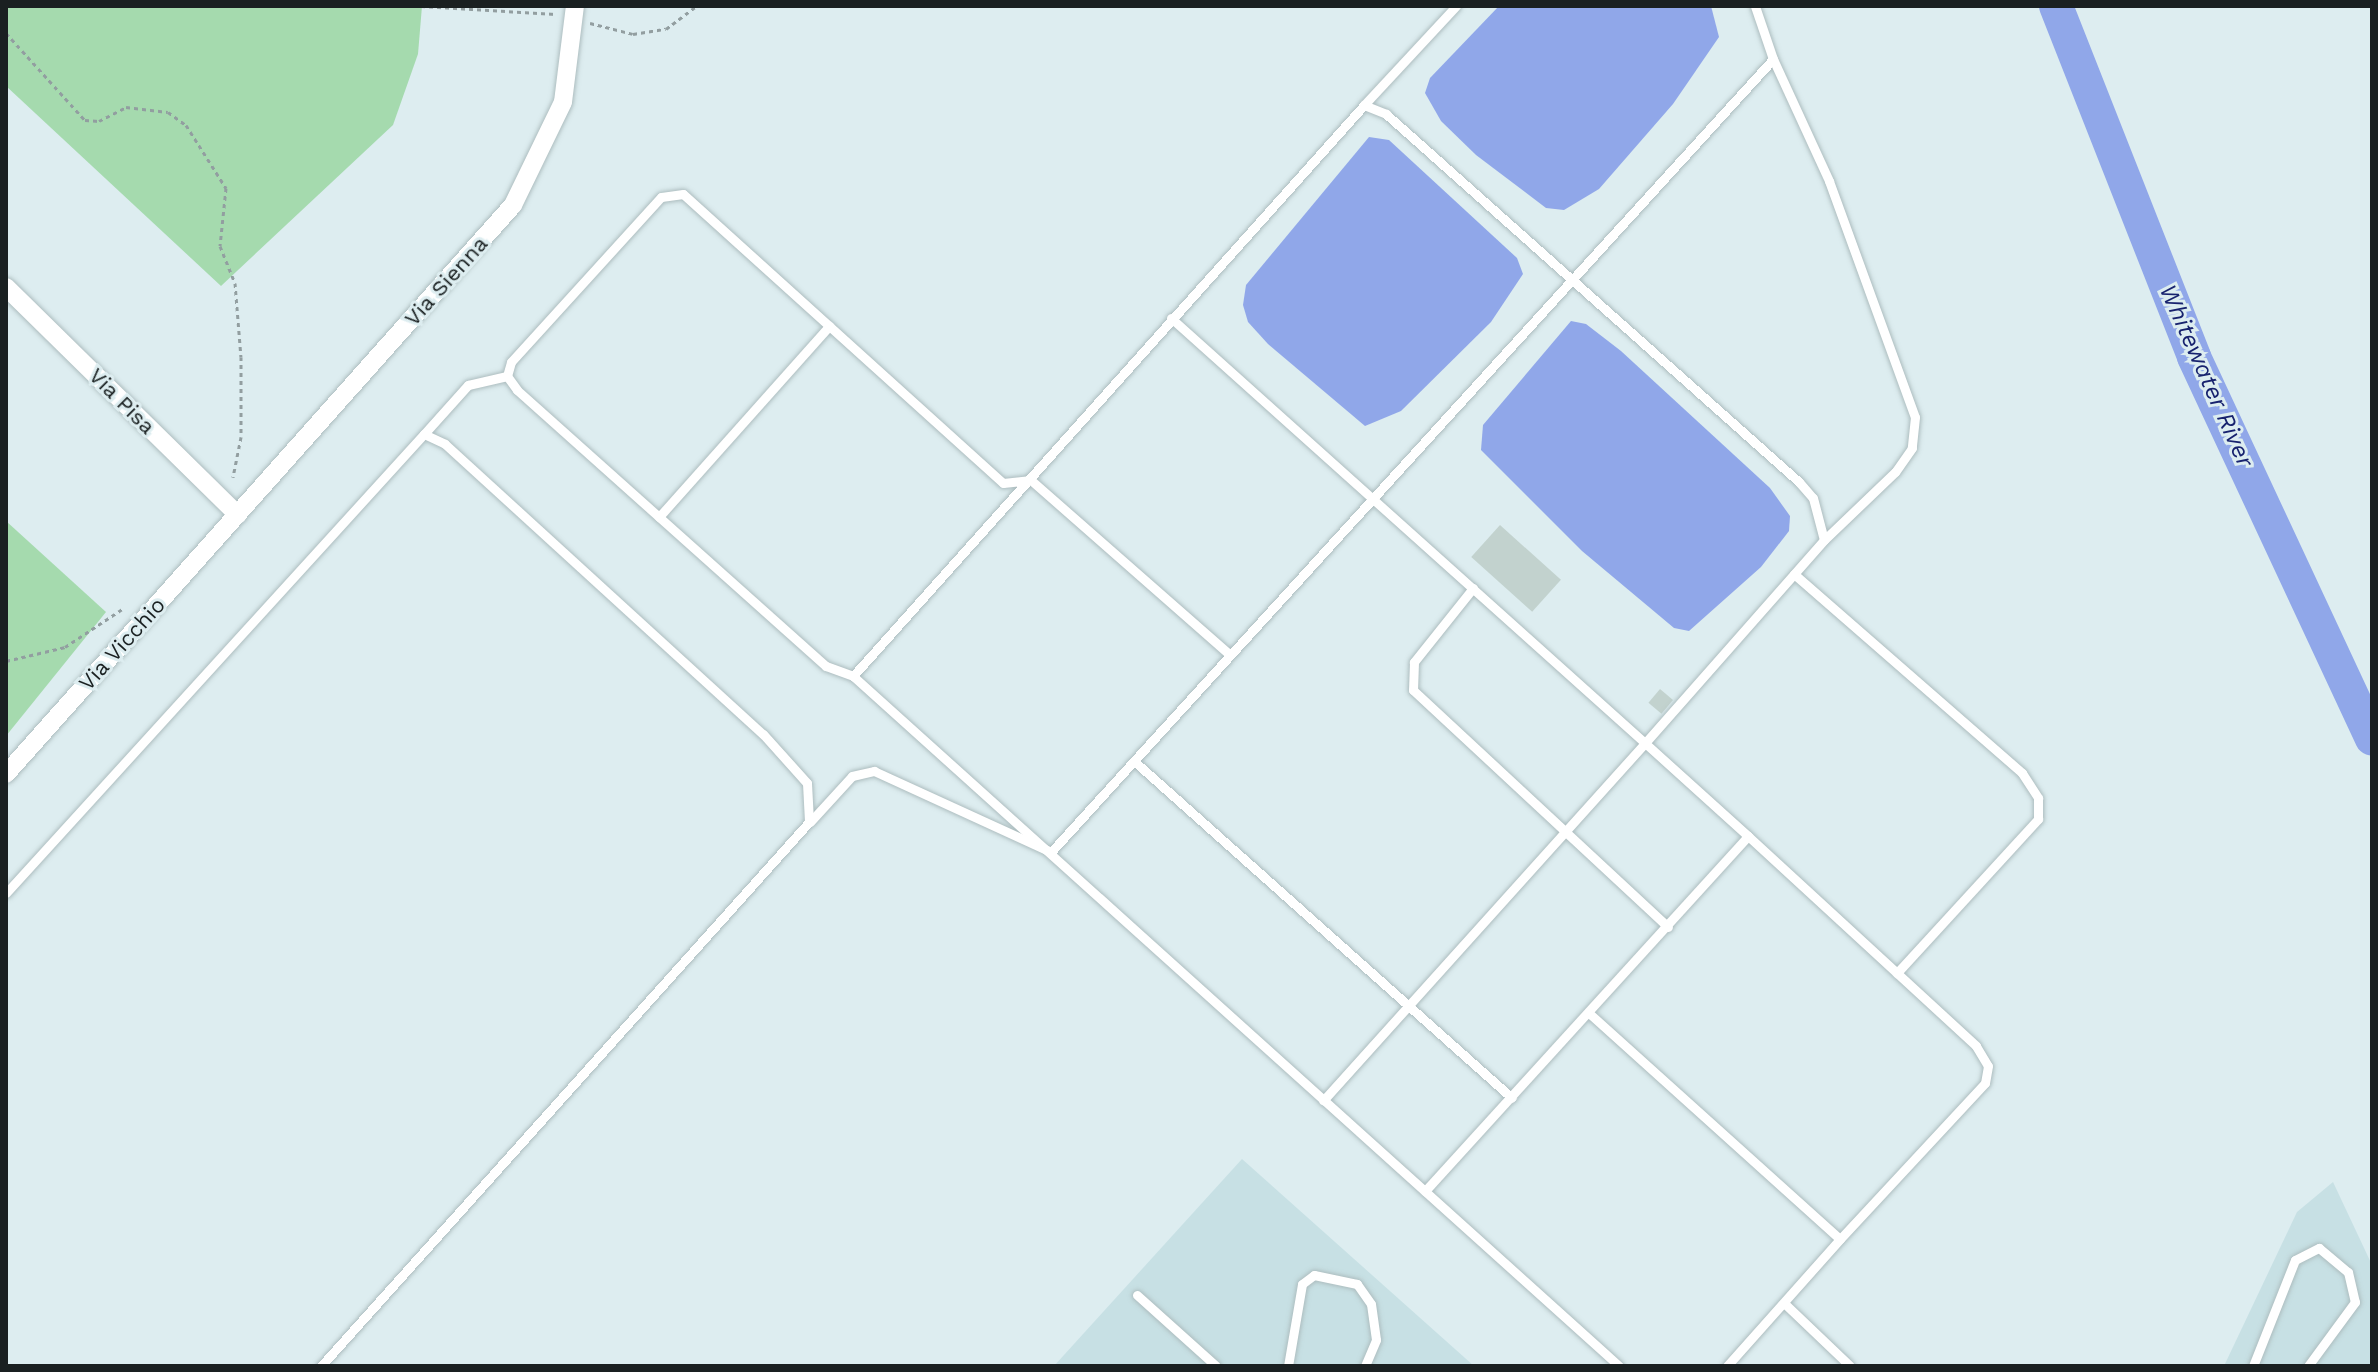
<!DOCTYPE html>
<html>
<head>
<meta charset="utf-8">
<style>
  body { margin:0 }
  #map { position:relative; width:2378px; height:1372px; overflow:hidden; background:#ddedf0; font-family:"Work Sans",sans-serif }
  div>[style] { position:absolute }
  .built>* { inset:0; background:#c7e0e4 }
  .green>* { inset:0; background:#a5daae }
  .water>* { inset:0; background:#90a7e9 }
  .river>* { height:34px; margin:-17px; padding:0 17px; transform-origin:17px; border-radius:17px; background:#90a7e9 }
  .building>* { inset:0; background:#c2d2ce; transform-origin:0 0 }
  .path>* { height:3px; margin-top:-1.5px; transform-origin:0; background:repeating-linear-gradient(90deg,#929ea0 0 4px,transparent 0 8px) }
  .roads { filter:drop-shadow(0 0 2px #adbdbf) drop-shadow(0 0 2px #adbdbf) }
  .service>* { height:9px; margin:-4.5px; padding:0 4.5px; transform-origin:4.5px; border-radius:4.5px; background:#fff }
  .minor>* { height:18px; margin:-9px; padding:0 9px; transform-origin:9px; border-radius:9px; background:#fff }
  span { translate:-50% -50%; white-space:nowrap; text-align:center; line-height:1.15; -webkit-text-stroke:6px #ddedf0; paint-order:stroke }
  .street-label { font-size:22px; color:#1a2021 }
  .water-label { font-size:24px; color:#17226e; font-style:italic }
  .frame { position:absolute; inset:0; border:8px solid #1a2021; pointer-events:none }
</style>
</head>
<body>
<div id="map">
  <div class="built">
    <div style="clip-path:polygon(1242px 1159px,1474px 1366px,1054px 1366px)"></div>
    <div style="clip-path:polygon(2333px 1182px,2372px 1265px,2372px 1366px,2224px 1366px,2297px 1212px)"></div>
  </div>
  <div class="green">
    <div style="clip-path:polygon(6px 6px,422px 6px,418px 54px,393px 125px,221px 286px,6px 86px)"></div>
    <div style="clip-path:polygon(6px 521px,106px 612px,6px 736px)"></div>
  </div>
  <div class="water">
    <div style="clip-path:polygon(1499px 6px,1711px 6px,1719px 37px,1673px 104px,1599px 189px,1564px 210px,1546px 208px,1476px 155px,1441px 121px,1425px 93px,1430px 78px)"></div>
    <div style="clip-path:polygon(1369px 137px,1389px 140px,1517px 258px,1523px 274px,1491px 322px,1401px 411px,1365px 426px,1268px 344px,1248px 322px,1243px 305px,1246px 285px)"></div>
    <div style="clip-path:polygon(1571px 321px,1586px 324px,1621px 351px,1770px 488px,1790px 516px,1789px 531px,1761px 567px,1689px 631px,1674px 628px,1582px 551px,1481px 450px,1483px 425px)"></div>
  </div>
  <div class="river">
    <div style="left:2056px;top:6px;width:377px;rotate:68.5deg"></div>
    <div style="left:2194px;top:357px;width:421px;rotate:65deg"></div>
  </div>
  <div class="building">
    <div style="left:1500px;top:525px;width:82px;height:43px;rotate:42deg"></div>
    <div style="left:1660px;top:689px;width:17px;height:18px;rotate:40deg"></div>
  </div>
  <div class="path">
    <div style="left:421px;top:6px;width:135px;rotate:3.4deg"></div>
    <div style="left:590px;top:23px;width:44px;rotate:14.3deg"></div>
    <div style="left:633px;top:34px;width:33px;rotate:-9deg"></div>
    <div style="left:666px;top:29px;width:39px;rotate:-37deg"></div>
    <div style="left:6px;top:33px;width:118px;rotate:47.8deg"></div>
    <div style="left:85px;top:120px;width:14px;rotate:4deg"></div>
    <div style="left:99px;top:121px;width:30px;rotate:-27deg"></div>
    <div style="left:126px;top:107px;width:42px;rotate:6.8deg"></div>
    <div style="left:168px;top:112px;width:22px;rotate:36deg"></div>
    <div style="left:186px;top:125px;width:75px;rotate:57.6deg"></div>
    <div style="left:226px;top:188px;width:58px;rotate:95.9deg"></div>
    <div style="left:220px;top:246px;width:40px;rotate:68deg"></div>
    <div style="left:235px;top:283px;width:74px;rotate:85.4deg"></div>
    <div style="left:241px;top:357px;width:80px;rotate:90deg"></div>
    <div style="left:241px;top:437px;width:41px;rotate:101.3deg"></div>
    <div style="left:6px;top:661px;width:61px;rotate:-13.3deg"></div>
    <div style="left:65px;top:647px;width:71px;rotate:-33.5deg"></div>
  </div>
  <div class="roads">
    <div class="service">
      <div style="left:1773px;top:59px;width:134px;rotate:65.3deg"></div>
      <div style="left:1829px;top:181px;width:251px;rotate:70deg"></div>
      <div style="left:1915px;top:417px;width:31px;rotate:96deg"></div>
      <div style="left:1912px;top:448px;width:29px;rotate:125deg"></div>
      <div style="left:1895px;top:472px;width:98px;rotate:136.2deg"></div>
      <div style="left:1364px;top:105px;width:135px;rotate:-47.1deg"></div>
      <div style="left:1171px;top:318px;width:637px;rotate:41.88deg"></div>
      <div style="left:1645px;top:743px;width:481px;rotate:132deg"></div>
      <div style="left:424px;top:434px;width:66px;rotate:-48.1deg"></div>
      <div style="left:468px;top:385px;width:40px;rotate:-13deg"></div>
      <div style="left:659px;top:517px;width:256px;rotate:-48.3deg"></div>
      <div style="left:1794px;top:574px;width:303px;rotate:41.1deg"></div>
      <div style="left:2022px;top:773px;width:30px;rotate:57deg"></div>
      <div style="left:2038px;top:798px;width:21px;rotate:90deg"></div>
      <div style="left:2038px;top:819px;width:209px;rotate:132.5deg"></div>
      <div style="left:1473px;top:588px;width:95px;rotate:128.6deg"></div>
      <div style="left:1414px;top:662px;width:28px;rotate:92deg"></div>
      <div style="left:1413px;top:690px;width:348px;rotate:42.9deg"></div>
      <div style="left:1229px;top:654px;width:264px;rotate:-138.7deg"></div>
      <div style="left:1031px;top:480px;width:28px;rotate:174deg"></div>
      <div style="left:1003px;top:483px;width:431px;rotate:-137.9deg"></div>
      <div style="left:683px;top:194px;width:22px;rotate:172deg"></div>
      <div style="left:661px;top:197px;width:223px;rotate:132.3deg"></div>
      <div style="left:511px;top:362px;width:15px;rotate:106deg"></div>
      <div style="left:507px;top:376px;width:17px;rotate:54deg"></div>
      <div style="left:517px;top:390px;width:414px;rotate:41.8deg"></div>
      <div style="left:826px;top:666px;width:29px;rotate:20deg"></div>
      <div style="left:853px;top:676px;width:1031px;rotate:42.01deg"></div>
      <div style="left:853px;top:676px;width:766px;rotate:-48.17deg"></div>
      <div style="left:1364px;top:105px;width:24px;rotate:22deg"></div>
      <div style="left:1386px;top:114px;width:553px;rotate:41.7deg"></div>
      <div style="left:1799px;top:482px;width:21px;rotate:49deg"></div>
      <div style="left:1813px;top:498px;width:43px;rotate:75.3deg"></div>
      <div style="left:1824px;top:540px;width:271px;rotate:131.4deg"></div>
      <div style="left:1645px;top:743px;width:139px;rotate:42.1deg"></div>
      <div style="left:1748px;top:836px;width:480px;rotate:132.3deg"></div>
      <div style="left:1134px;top:761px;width:506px;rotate:41.72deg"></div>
      <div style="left:810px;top:822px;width:62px;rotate:-47.6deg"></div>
      <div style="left:852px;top:776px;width:23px;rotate:-13deg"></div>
      <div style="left:874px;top:771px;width:195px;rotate:24.6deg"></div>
      <div style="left:1051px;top:852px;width:1072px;rotate:-47.68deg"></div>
      <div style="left:1773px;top:59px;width:56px;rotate:-108.8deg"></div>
      <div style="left:1748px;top:836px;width:310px;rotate:42.6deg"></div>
      <div style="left:1976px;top:1046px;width:23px;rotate:59deg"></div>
      <div style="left:1988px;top:1066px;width:17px;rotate:100deg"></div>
      <div style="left:1985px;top:1083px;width:213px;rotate:132.9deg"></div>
      <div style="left:6px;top:893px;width:621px;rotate:-47.68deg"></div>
      <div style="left:424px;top:434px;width:23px;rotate:25deg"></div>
      <div style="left:445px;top:444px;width:430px;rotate:42.4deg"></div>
      <div style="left:763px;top:734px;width:66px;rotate:48.1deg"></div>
      <div style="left:807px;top:783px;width:39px;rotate:87deg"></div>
      <div style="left:809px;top:822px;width:731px;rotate:131.89deg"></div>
      <div style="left:1590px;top:1014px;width:336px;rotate:42deg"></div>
      <div style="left:1840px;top:1239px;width:170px;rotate:131.7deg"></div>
      <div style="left:1137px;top:1295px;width:106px;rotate:41.9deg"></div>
      <div style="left:1784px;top:1303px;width:91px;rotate:43.7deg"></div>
      <div style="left:1288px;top:1366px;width:83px;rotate:-80.3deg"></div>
      <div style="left:1302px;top:1284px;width:15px;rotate:-37deg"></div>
      <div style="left:1314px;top:1275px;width:44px;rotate:11.8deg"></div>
      <div style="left:1357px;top:1284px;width:24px;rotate:55deg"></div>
      <div style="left:1371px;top:1304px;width:36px;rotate:82deg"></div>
      <div style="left:1376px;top:1340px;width:28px;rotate:113deg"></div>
      <div style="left:2253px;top:1366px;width:114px;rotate:-68.4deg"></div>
      <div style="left:2295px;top:1260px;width:27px;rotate:-27deg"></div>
      <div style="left:2319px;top:1248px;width:38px;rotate:40deg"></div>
      <div style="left:2348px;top:1272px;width:31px;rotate:77deg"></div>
      <div style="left:2355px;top:1302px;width:79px;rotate:126.3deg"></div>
    </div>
    <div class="minor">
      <div style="left:6px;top:287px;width:325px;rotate:44.5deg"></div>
      <div style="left:6px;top:774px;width:762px;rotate:-48.3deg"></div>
      <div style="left:513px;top:205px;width:114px;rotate:-64.1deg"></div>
      <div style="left:563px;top:102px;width:97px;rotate:-82.9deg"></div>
    </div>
  </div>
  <div class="street-label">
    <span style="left:446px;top:281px;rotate:-48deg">Via Sienna</span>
    <span style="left:122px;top:401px;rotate:45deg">Via Pisa</span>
    <span style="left:122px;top:644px;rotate:-48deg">Via Vicchio</span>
  </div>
  <div class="water-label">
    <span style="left:2206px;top:376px;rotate:66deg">Whitewater River</span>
  </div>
  <div class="frame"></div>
</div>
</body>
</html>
